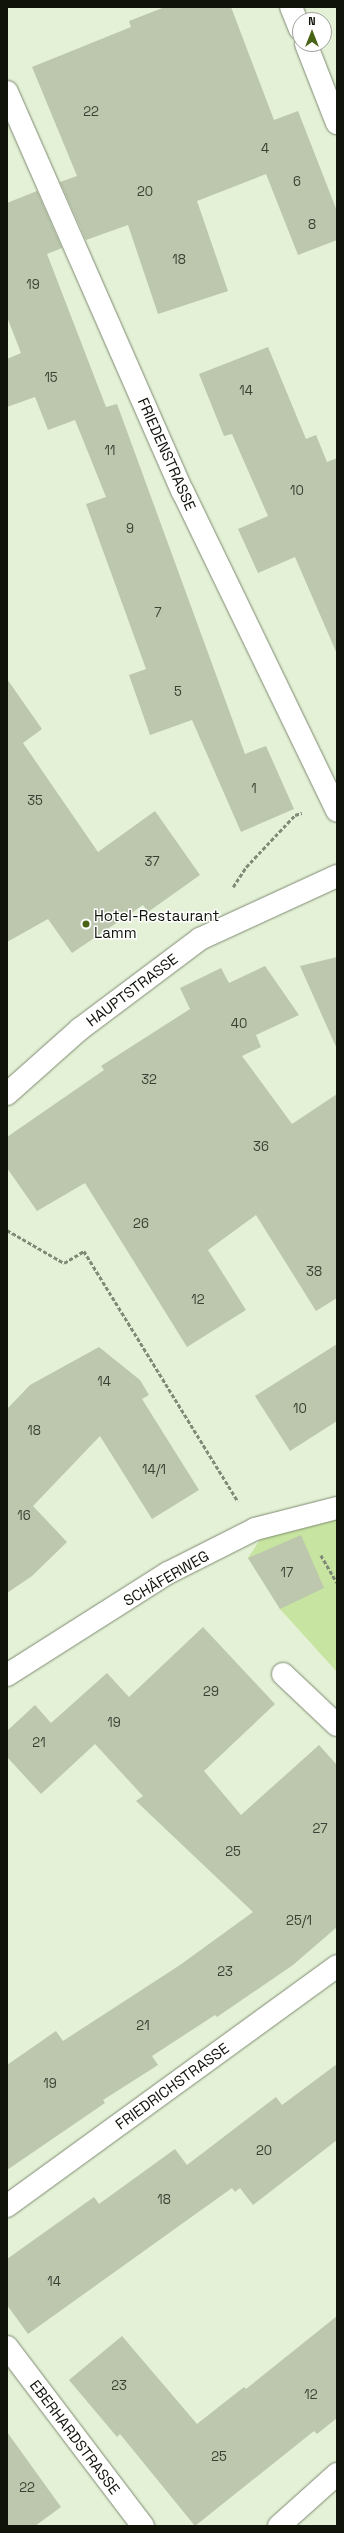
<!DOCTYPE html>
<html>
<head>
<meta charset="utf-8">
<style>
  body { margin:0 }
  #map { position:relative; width:344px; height:2533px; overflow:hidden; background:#e4f1d6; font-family:"Space Grotesk",sans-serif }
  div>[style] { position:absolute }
  .green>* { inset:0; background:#c7e4a0 }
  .building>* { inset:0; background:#bcc7ae }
  .path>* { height:2.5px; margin-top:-1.25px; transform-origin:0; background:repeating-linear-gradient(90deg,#818a77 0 4px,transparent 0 6px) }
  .roads { filter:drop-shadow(0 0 1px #7f8a72) drop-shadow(0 0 1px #7f8a72) }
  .lane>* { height:22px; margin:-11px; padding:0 11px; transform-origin:11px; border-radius:11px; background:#fff }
  .street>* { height:22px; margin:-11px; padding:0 11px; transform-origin:11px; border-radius:11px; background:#fff }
  .dots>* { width:11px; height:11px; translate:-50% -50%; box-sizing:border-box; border:2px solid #fff; border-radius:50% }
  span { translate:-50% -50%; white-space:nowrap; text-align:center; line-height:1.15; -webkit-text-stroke:3px #fff; paint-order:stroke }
  .number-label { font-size:13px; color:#3a4033 }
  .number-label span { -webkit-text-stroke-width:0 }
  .street-label { font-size:15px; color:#0f130a }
  .poi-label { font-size:15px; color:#0f130a }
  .left { translate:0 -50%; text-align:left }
  .frame { position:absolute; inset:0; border:8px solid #0f130a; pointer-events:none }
  .north { position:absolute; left:292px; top:12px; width:40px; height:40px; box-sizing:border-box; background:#fff; border:1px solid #9fa19d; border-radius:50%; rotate:0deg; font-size:11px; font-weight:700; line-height:16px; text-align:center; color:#0f130a }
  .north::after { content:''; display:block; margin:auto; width:14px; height:18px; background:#486315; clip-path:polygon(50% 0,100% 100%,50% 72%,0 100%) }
</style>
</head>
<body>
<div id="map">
  <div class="green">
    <div style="clip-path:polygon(337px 1514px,337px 1672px,280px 1609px,248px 1558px,265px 1532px)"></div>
  </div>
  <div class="building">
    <div style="clip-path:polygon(165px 7px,231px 7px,274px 120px,298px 111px,337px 211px,337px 240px,298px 255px,266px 174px,197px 201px,228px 291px,158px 314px,128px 225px,86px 240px,60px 182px,77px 176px,32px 67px,131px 27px,129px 21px)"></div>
    <div style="clip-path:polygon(37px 191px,62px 248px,47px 254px,106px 407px,117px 404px,245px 754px,266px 746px,294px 809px,241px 832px,192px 720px,150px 735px,129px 675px,146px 669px,86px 504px,106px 497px,75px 420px,48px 430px,35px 397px,7px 407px,7px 359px,21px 353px,7px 317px,7px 203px)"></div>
    <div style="clip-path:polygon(268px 347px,306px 439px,316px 435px,327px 462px,337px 458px,337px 654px,295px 557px,258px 573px,238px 529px,268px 516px,232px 434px,224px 436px,199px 374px)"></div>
    <div style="clip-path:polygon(7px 679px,42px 729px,23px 743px,98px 852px,155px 811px,200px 875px,148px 912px,143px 905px,72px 953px,48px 919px,7px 942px)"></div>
    <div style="clip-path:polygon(337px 957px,337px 1049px,300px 966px)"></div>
    <div style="clip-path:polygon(265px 966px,299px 1015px,256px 1035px,261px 1047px,242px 1056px,292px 1124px,337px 1094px,337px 1298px,316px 1311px,256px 1215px,208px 1250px,246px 1310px,187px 1347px,85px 1183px,37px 1211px,7px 1168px,7px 1137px,104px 1070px,101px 1066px,190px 1009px,180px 988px,221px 968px,229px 983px)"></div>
    <div style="clip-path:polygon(337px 1344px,337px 1421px,290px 1451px,255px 1396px)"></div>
    <div style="clip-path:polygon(99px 1347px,140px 1380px,149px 1395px,142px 1399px,199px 1490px,152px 1519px,100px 1436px,33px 1506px,67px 1542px,32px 1576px,7px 1593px,7px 1409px,30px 1385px)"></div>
    <div style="clip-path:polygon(301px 1535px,324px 1588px,280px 1609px,248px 1558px)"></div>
    <div style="clip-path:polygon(203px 1627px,275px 1704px,204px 1771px,241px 1815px,319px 1745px,337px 1765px,337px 1927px,293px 1965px,217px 2017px,215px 2015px,152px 2056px,158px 2065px,103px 2100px,105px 2103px,7px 2170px,7px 2065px,56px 2031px,63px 2041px,180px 1965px,253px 1912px,136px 1801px,143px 1796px,95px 1744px,41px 1794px,7px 1757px,7px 1731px,35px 1705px,51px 1723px,107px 1673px,129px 1697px)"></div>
    <div style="clip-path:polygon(337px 2064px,337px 2140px,253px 2205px,240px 2188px,235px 2192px,232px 2188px,28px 2334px,7px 2305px,7px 2259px,94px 2197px,99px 2204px,175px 2149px,187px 2165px,276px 2097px,282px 2105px)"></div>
    <div style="clip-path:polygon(337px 2316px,337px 2418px,317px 2434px,314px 2431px,195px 2526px,120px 2434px,117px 2437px,69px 2380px,122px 2336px,197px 2424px,244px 2387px,246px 2389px)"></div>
    <div style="clip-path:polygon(7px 2432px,61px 2507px,35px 2526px,7px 2526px)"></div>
  </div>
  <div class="path">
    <div style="left:233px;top:887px;width:24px;rotate:-57deg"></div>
    <div style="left:246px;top:867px;width:71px;rotate:-46.7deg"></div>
    <div style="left:295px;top:815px;width:7px;rotate:-16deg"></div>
    <div style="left:7px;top:1230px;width:66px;rotate:30.1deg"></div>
    <div style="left:64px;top:1263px;width:23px;rotate:-31deg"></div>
    <div style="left:84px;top:1251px;width:294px;rotate:58.4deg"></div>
    <div style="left:321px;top:1555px;width:32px;rotate:60deg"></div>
  </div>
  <div class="roads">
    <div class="lane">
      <div style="left:283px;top:1674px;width:74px;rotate:43.4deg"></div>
    </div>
    <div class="street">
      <div style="left:291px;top:7px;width:24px;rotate:68deg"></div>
      <div style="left:306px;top:44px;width:85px;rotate:68.6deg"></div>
      <div style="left:7px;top:92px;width:437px;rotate:66.3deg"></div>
      <div style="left:183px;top:492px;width:354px;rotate:64.2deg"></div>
      <div style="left:7px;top:1094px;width:98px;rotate:-41.7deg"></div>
      <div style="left:80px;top:1029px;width:150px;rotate:-36.9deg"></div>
      <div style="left:200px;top:939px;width:151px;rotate:-24.7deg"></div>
      <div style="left:7px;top:1675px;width:191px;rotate:-32.4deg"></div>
      <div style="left:168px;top:1573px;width:97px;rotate:-26.8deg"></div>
      <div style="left:255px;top:1529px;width:85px;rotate:-14.4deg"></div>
      <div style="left:7px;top:2206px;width:408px;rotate:-36deg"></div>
      <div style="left:7px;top:2347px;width:225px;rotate:52.8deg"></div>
      <div style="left:279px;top:2526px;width:78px;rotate:-41.9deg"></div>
    </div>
  </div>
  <div class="dots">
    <div style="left:86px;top:924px;background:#486315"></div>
  </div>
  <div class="number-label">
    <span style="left:91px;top:112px">22</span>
    <span style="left:265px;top:149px">4</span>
    <span style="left:297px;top:182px">6</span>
    <span style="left:145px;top:192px">20</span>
    <span style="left:312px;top:225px">8</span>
    <span style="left:179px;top:260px">18</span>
    <span style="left:33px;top:285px">19</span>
    <span style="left:51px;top:378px">15</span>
    <span style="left:246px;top:391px">14</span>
    <span style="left:110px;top:451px">11</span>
    <span style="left:297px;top:491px">10</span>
    <span style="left:130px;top:529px">9</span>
    <span style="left:158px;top:613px">7</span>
    <span style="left:178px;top:692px">5</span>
    <span style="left:254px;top:789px">1</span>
    <span style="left:35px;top:801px">35</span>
    <span style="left:152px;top:862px">37</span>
    <span style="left:239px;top:1024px">40</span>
    <span style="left:149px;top:1080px">32</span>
    <span style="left:261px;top:1147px">36</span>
    <span style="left:141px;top:1224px">26</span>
    <span style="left:314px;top:1272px">38</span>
    <span style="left:198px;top:1300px">12</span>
    <span style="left:104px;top:1382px">14</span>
    <span style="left:300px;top:1409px">10</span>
    <span style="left:34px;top:1431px">18</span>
    <span style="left:154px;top:1470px">14/1</span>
    <span style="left:24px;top:1516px">16</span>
    <span style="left:287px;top:1573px">17</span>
    <span style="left:211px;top:1692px">29</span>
    <span style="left:114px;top:1723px">19</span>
    <span style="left:39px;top:1743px">21</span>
    <span style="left:320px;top:1829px">27</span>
    <span style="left:233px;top:1852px">25</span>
    <span style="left:299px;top:1921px">25/1</span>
    <span style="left:225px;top:1972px">23</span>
    <span style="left:143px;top:2026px">21</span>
    <span style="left:50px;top:2084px">19</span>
    <span style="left:264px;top:2151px">20</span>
    <span style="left:164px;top:2200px">18</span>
    <span style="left:54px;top:2282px">14</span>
    <span style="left:119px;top:2386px">23</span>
    <span style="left:311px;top:2395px">12</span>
    <span style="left:219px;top:2457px">25</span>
    <span style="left:27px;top:2488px">22</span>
  </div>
  <div class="street-label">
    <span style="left:167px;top:454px;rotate:66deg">FRIEDENSTRASSE</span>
    <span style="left:132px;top:990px;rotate:-37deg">HAUPTSTRASSE</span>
    <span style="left:166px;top:1578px;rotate:-30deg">SCHÄFERWEG</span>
    <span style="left:172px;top:2086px;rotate:-36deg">FRIEDRICHSTRASSE</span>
    <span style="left:75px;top:2437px;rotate:53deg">EBERHARDSTRASSE</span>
  </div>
  <div class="poi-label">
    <span class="left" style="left:94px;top:924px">Hotel-Restaurant<br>Lamm</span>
  </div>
  <div class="frame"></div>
  <div class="north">N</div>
</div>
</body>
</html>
